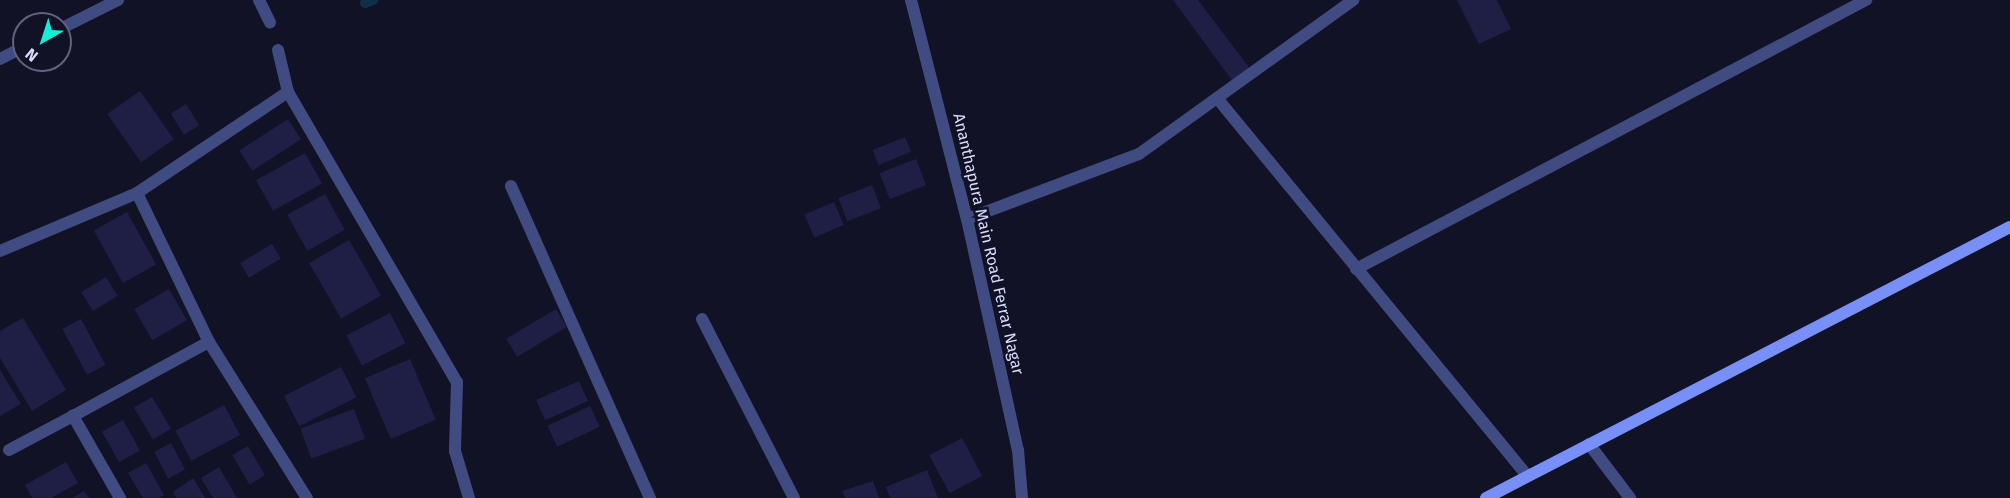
<!DOCTYPE html>
<html>
<head>
<meta charset="utf-8">
<style>
  body { margin:0 }
  #map { position:relative; width:2010px; height:498px; overflow:hidden; background:#111226; font-family:"Fira Sans",sans-serif }
  div>[style] { position:absolute }
  .stream>* { height:10px; margin:-5px; padding:0 5px; transform-origin:5px; border-radius:5px; background:#102f46 }
  .building>* { inset:0; background:#1f1f46; transform-origin:0 0 }
  .minor>* { height:12px; margin:-6px; padding:0 6px; transform-origin:6px; border-radius:6px; background:#404b82 }
  .tertiary>* { height:12px; margin:-6px; padding:0 6px; transform-origin:6px; border-radius:6px; background:#404b82 }
  .secondary>* { height:12px; margin:-6px; padding:0 6px; transform-origin:6px; border-radius:6px; background:#778ff6 }
  span { translate:-50% -50%; white-space:nowrap; text-align:center; line-height:1.15; -webkit-text-stroke:5px #111226; paint-order:stroke }
  .street-label { font-size:16px; color:#d9dcfc }
  .north { position:absolute; left:12px; top:12px; width:60px; height:60px; box-sizing:border-box; background:#111226; border:2px solid #61637c; border-radius:50%; rotate:219deg; font-size:16px; font-weight:700; line-height:24px; text-align:center; color:#d9dcfc }
  .north::after { content:''; display:block; margin:auto; width:21px; height:27px; background:#13efd6; clip-path:polygon(50% 0,100% 100%,50% 72%,0 100%) }
</style>
</head>
<body>
<div id="map">
  <div class="stream">
    <div style="left:365px;top:3px;width:9px;rotate:-21deg"></div>
  </div>
  <div class="building">
    <div style="clip-path:polygon(1173px 0,1198px 0,1251px 70px,1234px 83px)"></div>
    <div style="clip-path:polygon(1457px 0,1497px 0,1511px 29px,1479px 44px)"></div>
    <div style="left:140px;top:91px;width:59px;height:40px;rotate:55deg"></div>
    <div style="left:186px;top:104px;width:25px;height:18px;rotate:58deg"></div>
    <div style="left:288px;top:119px;width:24px;height:58px;rotate:57deg"></div>
    <div style="left:905px;top:137px;width:16px;height:35px;rotate:68deg"></div>
    <div style="left:305px;top:153px;width:35px;height:56px;rotate:61deg"></div>
    <div style="left:916px;top:159px;width:28px;height:39px;rotate:69deg"></div>
    <div style="left:872px;top:185px;width:25px;height:36px;rotate:69deg"></div>
    <div style="left:325px;top:194px;width:41px;height:43px;rotate:61deg"></div>
    <div style="left:834px;top:202px;width:25px;height:32px;rotate:67deg"></div>
    <div style="left:127px;top:212px;width:60px;height:38px;rotate:61deg"></div>
    <div style="left:349px;top:240px;width:64px;height:46px;rotate:60deg"></div>
    <div style="left:272px;top:244px;width:17px;height:37px;rotate:59deg"></div>
    <div style="left:106px;top:277px;width:22px;height:29px;rotate:58deg"></div>
    <div style="left:169px;top:289px;width:36px;height:40px;rotate:60deg"></div>
    <div style="left:556px;top:309px;width:21px;height:58px;rotate:59deg"></div>
    <div style="left:390px;top:313px;width:34px;height:49px;rotate:63deg"></div>
    <div style="clip-path:polygon(23px 318px,66px 390px,32px 411px,0 358px,0 331px)"></div>
    <div style="left:81px;top:319px;width:52px;height:21px;rotate:62deg"></div>
    <div style="left:410px;top:359px;width:66px;height:49px;rotate:67deg"></div>
    <div style="left:341px;top:367px;width:34px;height:64px;rotate:63deg"></div>
    <div style="clip-path:polygon(0 370px,21px 404px,0 416px)"></div>
    <div style="left:579px;top:381px;width:22px;height:47px;rotate:66deg"></div>
    <div style="left:152px;top:397px;width:37px;height:21px;rotate:59deg"></div>
    <div style="left:224px;top:405px;width:34px;height:55px;rotate:62deg"></div>
    <div style="left:590px;top:406px;width:23px;height:47px;rotate:65deg"></div>
    <div style="left:354px;top:409px;width:32px;height:57px;rotate:70deg"></div>
    <div style="left:123px;top:420px;width:35px;height:24px;rotate:61deg"></div>
    <div style="left:962px;top:438px;width:43px;height:37px;rotate:62deg"></div>
    <div style="left:171px;top:443px;width:30px;height:19px;rotate:62deg"></div>
    <div style="left:248px;top:446px;width:34px;height:18px;rotate:60deg"></div>
    <div style="clip-path:polygon(66px 462px,78px 483px,51px 498px,32px 498px,25px 485px)"></div>
    <div style="clip-path:polygon(146px 463px,164px 495px,159px 498px,143px 498px,128px 473px)"></div>
    <div style="clip-path:polygon(219px 467px,237px 498px,213px 498px,201px 478px)"></div>
    <div style="clip-path:polygon(927px 470px,938px 498px,890px 498px,886px 487px)"></div>
    <div style="clip-path:polygon(193px 478px,205px 498px,176px 498px,173px 492px)"></div>
    <div style="clip-path:polygon(873px 481px,879px 498px,845px 498px,842px 491px)"></div>
    <div style="clip-path:polygon(84px 491px,89px 498px,72px 498px)"></div>
  </div>
  <div class="minor">
    <div style="left:259px;top:0;width:25px;rotate:64deg"></div>
    <div style="left:60px;top:29px;width:65px;rotate:-26.6deg"></div>
    <div style="left:278px;top:50px;width:43px;rotate:76.6deg"></div>
    <div style="left:0;top:59px;width:27px;rotate:-27deg"></div>
    <div style="left:1217px;top:98px;width:488px;rotate:50.6deg"></div>
    <div style="left:511px;top:186px;width:342px;rotate:66deg"></div>
    <div style="left:137px;top:193px;width:165px;rotate:64.2deg"></div>
    <div style="left:209px;top:342px;width:184px;rotate:57.9deg"></div>
    <div style="left:967px;top:219px;width:184px;rotate:-20.7deg"></div>
    <div style="left:1139px;top:154px;width:264px;rotate:-35.7deg"></div>
    <div style="left:0;top:251px;width:149px;rotate:-22.9deg"></div>
    <div style="left:137px;top:193px;width:182px;rotate:-33.8deg"></div>
    <div style="left:288px;top:92px;width:336px;rotate:59.8deg"></div>
    <div style="left:457px;top:382px;width:69px;rotate:91.7deg"></div>
    <div style="left:455px;top:451px;width:49px;rotate:73.4deg"></div>
    <div style="left:1356px;top:269px;width:577px;rotate:-27.81deg"></div>
    <div style="left:702px;top:319px;width:201px;rotate:62.8deg"></div>
    <div style="left:1589px;top:444px;width:68px;rotate:52.8deg"></div>
    <div style="left:9px;top:450px;width:72px;rotate:-28deg"></div>
    <div style="left:120px;top:498px;width:95px;rotate:-119.8deg"></div>
    <div style="left:73px;top:416px;width:155px;rotate:-28.6deg"></div>
  </div>
  <div class="tertiary">
    <div style="left:911px;top:0;width:226px;rotate:75.7deg"></div>
    <div style="left:967px;top:219px;width:237px;rotate:77.6deg"></div>
    <div style="left:1018px;top:450px;width:48px;rotate:85.2deg"></div>
  </div>
  <div class="secondary">
    <div style="left:1486px;top:498px;width:590px;rotate:-27.35deg"></div>
  </div>
  <div class="street-label">
    <span style="left:988px;top:244px;rotate:77deg">Ananthapura Main Road Ferrar Nagar</span>
  </div>
  <div class="north">N</div>
</div>
</body>
</html>
